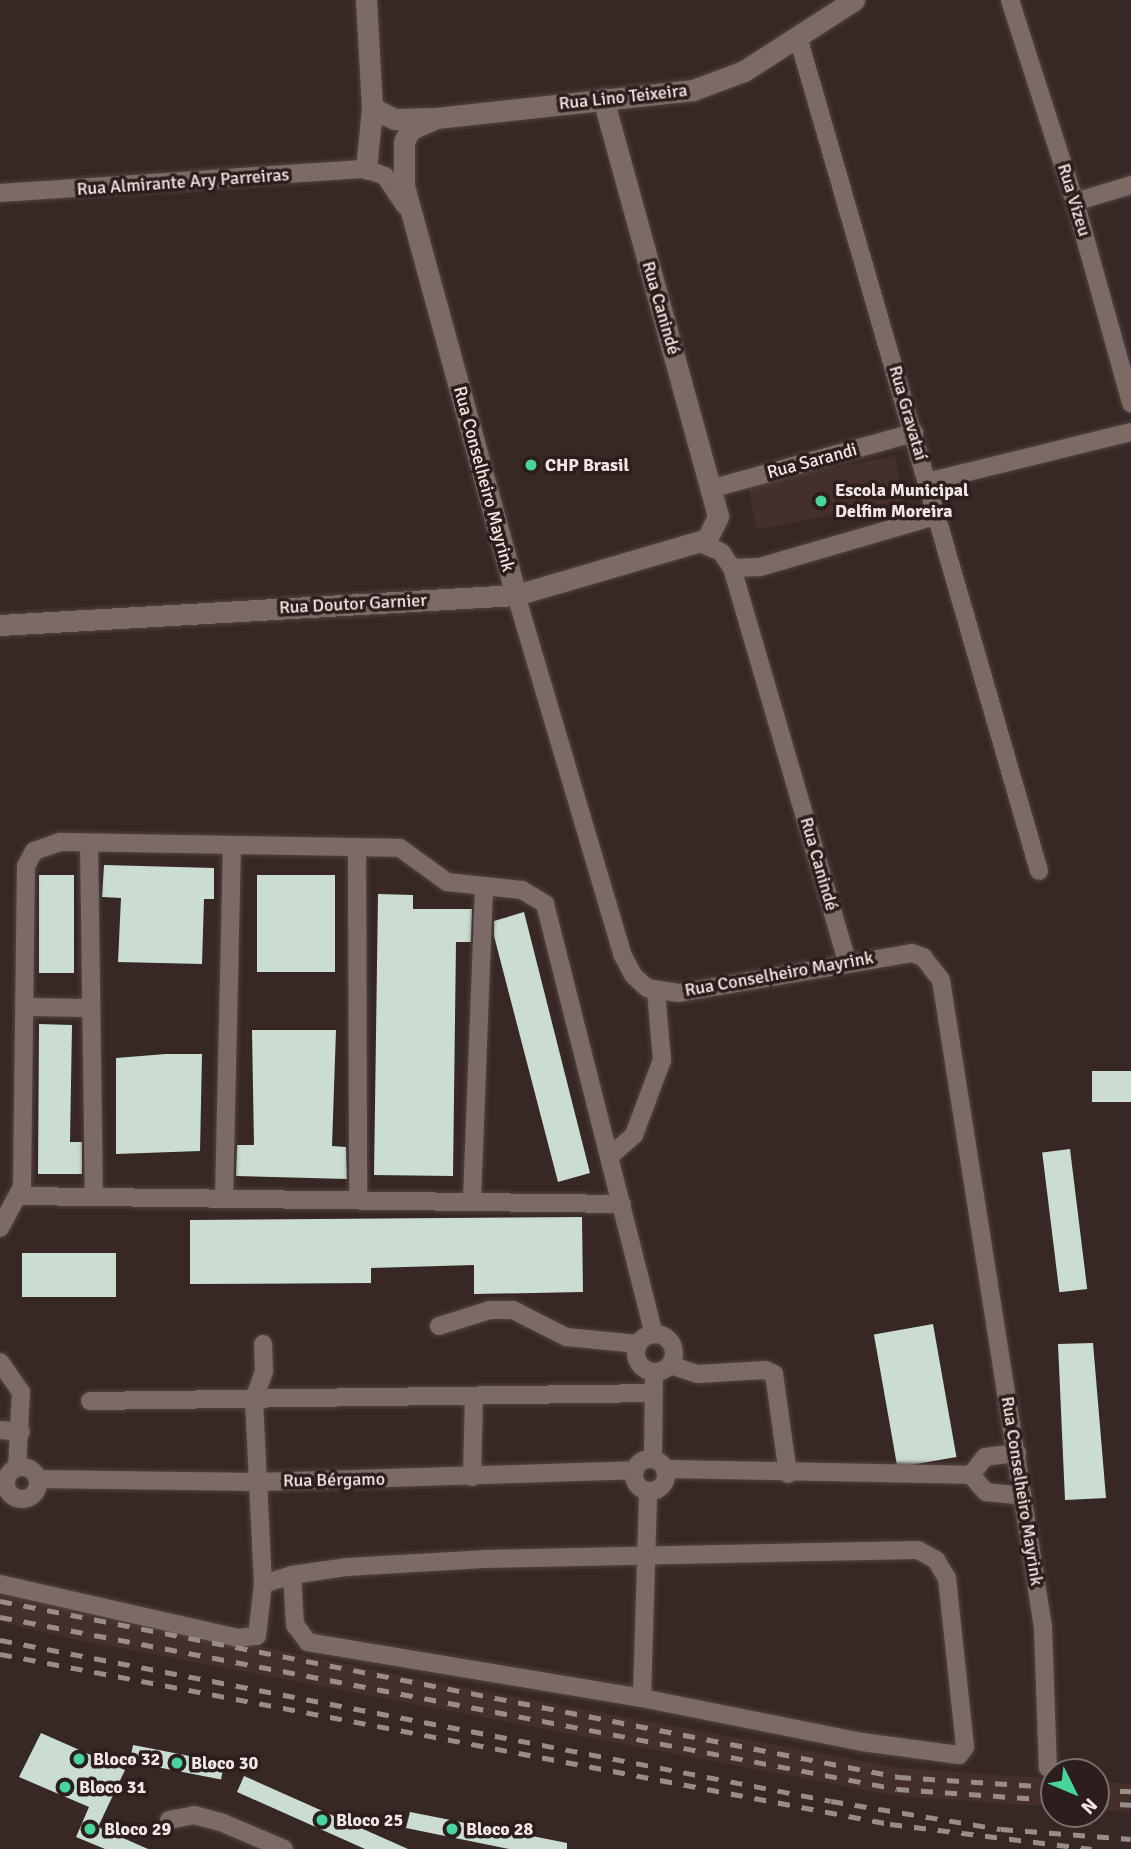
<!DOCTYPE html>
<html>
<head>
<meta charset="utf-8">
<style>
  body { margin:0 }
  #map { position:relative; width:1131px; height:1849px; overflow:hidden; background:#372825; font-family:Signika,sans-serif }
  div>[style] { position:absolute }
  .built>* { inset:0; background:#452f2b; transform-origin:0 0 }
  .building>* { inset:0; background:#cbddd3; transform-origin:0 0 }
  .roads { filter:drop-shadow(0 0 2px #514442) drop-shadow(0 0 2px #514442) }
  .street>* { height:18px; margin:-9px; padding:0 9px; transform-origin:9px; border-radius:9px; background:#7b6a66 }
  .street>.ring { margin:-9px; padding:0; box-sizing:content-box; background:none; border:18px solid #7b6a66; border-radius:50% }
  .secondary>* { height:21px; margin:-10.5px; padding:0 10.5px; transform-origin:10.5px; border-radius:10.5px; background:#7b6a66 }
  .rail>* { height:5px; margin-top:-2.5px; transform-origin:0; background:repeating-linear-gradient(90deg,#998d8a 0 12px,transparent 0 24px) }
  .dots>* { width:19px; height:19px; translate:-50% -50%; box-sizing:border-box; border:4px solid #2c1e1c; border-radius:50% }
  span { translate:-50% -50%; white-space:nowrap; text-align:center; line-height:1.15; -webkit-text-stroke:7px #2c1e1c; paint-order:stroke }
  .street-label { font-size:18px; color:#f2e7e5 }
  .poi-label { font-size:18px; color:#f2e7e5; font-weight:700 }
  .left { translate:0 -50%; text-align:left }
  .north { position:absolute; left:1040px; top:1758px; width:70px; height:70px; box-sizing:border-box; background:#2c1e1c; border:2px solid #7b6e6c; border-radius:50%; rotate:133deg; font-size:19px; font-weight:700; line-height:28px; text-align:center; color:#f2e7e5 }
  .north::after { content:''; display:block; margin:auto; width:24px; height:32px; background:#47d49d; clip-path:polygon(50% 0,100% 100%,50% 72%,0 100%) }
</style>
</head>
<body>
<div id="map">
  <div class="built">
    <div style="left:895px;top:456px;width:46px;height:150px;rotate:79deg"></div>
    <div style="clip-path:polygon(0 1592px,408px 1677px,900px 1768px,1054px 1779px,1054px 1807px,897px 1796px,73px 1639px,0 1622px)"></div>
    <div style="left:1096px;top:1782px;width:35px;height:28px;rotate:3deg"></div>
  </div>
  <div class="building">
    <div style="clip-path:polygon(104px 865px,214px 868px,214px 899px,204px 899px,202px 964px,118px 962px,121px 898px,102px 897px)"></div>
    <div style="left:39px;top:875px;width:35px;height:98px"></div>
    <div style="left:257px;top:875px;width:78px;height:97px"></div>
    <div style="clip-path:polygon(378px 894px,413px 895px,413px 909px,472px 909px,471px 942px,456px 942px,453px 1176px,374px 1175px)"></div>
    <div style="clip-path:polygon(524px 912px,590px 1173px,558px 1182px,494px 936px,494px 921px)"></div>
    <div style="clip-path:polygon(39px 1024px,72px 1025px,70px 1142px,82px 1142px,82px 1174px,38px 1174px)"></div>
    <div style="clip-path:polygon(252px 1030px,336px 1030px,332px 1146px,346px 1147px,347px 1179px,236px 1176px,237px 1145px,254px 1145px)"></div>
    <div style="clip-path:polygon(166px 1054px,202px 1054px,200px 1151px,116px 1154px,116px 1058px)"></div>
    <div style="left:1131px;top:1071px;width:31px;height:39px;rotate:90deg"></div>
    <div style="left:1070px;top:1149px;width:141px;height:28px;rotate:83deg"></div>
    <div style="clip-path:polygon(582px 1217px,583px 1292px,474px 1294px,474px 1265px,371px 1268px,371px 1283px,190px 1284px,190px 1220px)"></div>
    <div style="left:116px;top:1253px;width:44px;height:94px;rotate:90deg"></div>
    <div style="left:933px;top:1324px;width:135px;height:60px;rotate:80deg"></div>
    <div style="clip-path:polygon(1093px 1343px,1106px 1498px,1065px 1500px,1058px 1344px)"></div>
    <div style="clip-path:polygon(41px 1733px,125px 1770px,98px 1827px,148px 1849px,105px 1849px,76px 1837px,89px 1807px,19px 1777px)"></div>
    <div style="left:133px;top:1745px;width:93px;height:17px;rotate:11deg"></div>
    <div style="clip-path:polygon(244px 1776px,408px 1849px,365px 1849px,237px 1792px)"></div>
    <div style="clip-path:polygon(410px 1812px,567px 1843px,567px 1849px,509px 1849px,406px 1828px)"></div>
  </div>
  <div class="roads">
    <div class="street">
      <div style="left:1010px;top:0;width:212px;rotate:72.2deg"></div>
      <div style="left:1075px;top:202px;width:209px;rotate:74.4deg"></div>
      <div style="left:798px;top:37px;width:868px;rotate:73.88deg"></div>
      <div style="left:0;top:193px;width:367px;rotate:-3.8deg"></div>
      <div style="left:366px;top:169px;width:20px;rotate:20deg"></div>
      <div style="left:385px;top:176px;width:36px;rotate:56deg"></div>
      <div style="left:1075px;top:202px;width:59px;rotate:-16.9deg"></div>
      <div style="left:927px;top:482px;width:210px;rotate:-13.8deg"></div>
      <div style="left:710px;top:489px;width:212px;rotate:-15.4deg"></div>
      <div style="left:699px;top:543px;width:24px;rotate:22deg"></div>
      <div style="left:721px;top:552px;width:19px;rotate:55deg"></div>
      <div style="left:732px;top:568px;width:409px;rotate:73.7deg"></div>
      <div style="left:732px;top:568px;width:28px;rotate:-2deg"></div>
      <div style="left:760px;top:567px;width:183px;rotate:-16.2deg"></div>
      <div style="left:516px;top:595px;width:374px;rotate:73.5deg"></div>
      <div style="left:622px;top:954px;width:24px;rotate:62deg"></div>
      <div style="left:633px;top:975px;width:19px;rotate:43deg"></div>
      <div style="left:647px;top:988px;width:32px;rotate:9deg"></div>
      <div style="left:679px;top:993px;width:236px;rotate:-9.7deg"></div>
      <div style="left:912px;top:953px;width:12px;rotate:20deg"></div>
      <div style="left:923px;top:957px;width:29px;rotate:52deg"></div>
      <div style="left:941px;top:980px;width:656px;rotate:81.05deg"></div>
      <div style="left:1043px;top:1628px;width:140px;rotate:88deg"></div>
      <div style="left:89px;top:843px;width:354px;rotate:89.2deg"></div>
      <div style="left:357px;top:848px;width:351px;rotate:89.8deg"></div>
      <div style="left:24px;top:1007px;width:67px;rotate:0.9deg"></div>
      <div style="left:610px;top:1156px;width:32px;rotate:-41deg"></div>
      <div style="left:634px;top:1135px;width:80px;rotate:-69.5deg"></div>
      <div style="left:662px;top:1060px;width:69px;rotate:-95deg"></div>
      <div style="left:20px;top:1196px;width:602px;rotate:0.76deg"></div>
      <div style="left:224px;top:1198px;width:353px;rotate:-88.7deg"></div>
      <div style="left:472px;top:1200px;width:313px;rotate:-87.8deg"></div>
      <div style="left:0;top:1228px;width:47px;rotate:-61.8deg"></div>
      <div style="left:22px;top:1187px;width:321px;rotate:-89.3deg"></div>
      <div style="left:26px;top:866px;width:17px;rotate:-62deg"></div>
      <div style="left:34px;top:851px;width:28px;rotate:-19deg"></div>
      <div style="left:60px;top:842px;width:340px;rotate:1deg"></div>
      <div style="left:400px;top:848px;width:58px;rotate:35.9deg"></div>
      <div style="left:447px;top:882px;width:75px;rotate:6.1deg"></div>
      <div style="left:522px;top:890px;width:27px;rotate:31deg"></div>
      <div style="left:545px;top:904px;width:444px;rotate:75.8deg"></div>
      <div style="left:439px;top:1326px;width:53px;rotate:-17.4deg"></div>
      <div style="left:490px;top:1310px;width:23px"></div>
      <div style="left:513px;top:1310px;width:59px;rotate:27deg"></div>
      <div style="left:566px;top:1337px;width:72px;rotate:5.6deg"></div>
      <div class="ring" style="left:636px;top:1334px;width:20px;height:20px"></div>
      <div style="left:0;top:1362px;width:37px;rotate:55deg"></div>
      <div style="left:21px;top:1392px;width:76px;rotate:93deg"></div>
      <div style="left:670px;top:1365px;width:29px;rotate:18deg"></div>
      <div style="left:698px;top:1374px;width:67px;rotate:-3.4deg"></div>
      <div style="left:765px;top:1370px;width:10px;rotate:24deg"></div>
      <div style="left:774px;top:1374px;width:101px;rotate:82deg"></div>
      <div style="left:90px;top:1401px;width:563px;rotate:-0.81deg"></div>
      <div style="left:0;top:1430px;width:21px;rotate:5deg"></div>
      <div style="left:1017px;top:1453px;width:32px;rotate:173deg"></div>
      <div style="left:985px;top:1457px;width:23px;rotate:128deg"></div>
      <div style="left:971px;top:1475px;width:23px;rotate:49deg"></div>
      <div style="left:986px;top:1492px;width:37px;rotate:6deg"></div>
      <div class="ring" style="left:634px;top:1459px;width:14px;height:14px"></div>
      <div style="left:653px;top:1459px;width:77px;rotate:-89.3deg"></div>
      <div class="ring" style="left:6px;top:1467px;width:14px;height:14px"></div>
      <div style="left:665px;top:1469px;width:306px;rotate:1.1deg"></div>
      <div style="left:472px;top:1477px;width:81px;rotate:-88.6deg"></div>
      <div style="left:38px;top:1479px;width:220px;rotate:0.8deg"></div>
      <div style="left:258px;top:1482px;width:377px;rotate:-1.8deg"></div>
      <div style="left:0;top:1584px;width:243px;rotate:12.8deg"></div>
      <div style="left:237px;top:1638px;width:20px;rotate:-6deg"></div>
      <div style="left:257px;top:1636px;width:52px;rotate:-83.4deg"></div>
      <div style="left:263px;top:1584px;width:185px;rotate:-92.8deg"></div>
      <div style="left:254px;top:1399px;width:30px;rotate:-70deg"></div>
      <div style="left:264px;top:1371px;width:27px;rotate:-92deg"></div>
      <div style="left:263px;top:1584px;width:30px;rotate:-17deg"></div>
      <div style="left:292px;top:1575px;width:56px;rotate:-8.3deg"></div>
      <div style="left:347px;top:1567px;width:137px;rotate:-3.3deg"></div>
      <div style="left:484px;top:1559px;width:434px;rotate:-1.2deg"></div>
      <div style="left:918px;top:1550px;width:21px;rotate:29deg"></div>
      <div style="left:936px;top:1560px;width:21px;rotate:59deg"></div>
      <div style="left:947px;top:1578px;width:170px;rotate:83.9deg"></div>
      <div style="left:965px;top:1747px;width:10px;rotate:127deg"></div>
      <div style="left:959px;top:1755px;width:98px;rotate:-172.4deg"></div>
      <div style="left:862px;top:1742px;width:224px;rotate:-168.7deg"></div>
      <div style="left:642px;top:1698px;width:339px;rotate:-170.5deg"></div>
      <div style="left:308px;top:1642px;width:21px;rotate:-127deg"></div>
      <div style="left:295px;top:1625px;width:50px;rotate:-93.4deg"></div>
      <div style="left:642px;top:1698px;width:207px;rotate:-88.3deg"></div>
      <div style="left:169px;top:1820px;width:25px;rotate:-11deg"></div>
      <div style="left:194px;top:1815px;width:30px;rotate:15deg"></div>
      <div style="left:223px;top:1823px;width:66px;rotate:23.1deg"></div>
    </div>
    <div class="secondary">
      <div style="left:366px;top:0;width:108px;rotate:86.8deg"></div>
      <div style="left:372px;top:108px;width:61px;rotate:95.6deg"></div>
      <div style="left:372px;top:108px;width:25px;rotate:26deg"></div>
      <div style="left:395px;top:119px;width:41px;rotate:-1.4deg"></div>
      <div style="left:436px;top:118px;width:259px;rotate:-6.2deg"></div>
      <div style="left:693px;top:90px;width:54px;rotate:-20.4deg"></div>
      <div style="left:744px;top:71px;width:131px;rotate:-32.8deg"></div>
      <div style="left:432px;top:120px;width:24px;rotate:156deg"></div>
      <div style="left:410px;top:130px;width:13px;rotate:117deg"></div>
      <div style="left:404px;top:142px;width:44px;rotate:90deg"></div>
      <div style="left:404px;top:186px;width:424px;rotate:74.7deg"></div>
      <div style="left:0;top:625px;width:517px;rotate:-3.33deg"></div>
      <div style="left:516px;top:595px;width:199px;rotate:-16.3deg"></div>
      <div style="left:707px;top:539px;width:25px;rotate:-64deg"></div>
      <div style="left:718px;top:516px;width:433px;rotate:-105.4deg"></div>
    </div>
  </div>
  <div class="rail">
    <div style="left:0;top:1601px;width:916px;rotate:11.08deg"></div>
    <div style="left:899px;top:1777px;width:155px;rotate:3.7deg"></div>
    <div style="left:0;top:1617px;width:913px;rotate:10.85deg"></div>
    <div style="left:897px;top:1789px;width:157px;rotate:4deg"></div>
    <div style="left:0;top:1640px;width:846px;rotate:10.96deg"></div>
    <div style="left:831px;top:1801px;width:172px;rotate:9.4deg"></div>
    <div style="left:1001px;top:1829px;width:130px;rotate:4.4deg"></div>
    <div style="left:0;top:1654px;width:906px;rotate:10.81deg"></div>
    <div style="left:890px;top:1824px;width:203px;rotate:7.1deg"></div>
    <div style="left:1096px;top:1790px;width:35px;rotate:2deg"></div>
    <div style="left:1096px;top:1803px;width:35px;rotate:3deg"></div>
  </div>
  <div class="dots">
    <div style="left:531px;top:465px;background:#47d49d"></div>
    <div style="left:821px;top:501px;background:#47d49d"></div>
    <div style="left:79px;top:1759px;background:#47d49d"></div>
    <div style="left:177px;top:1763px;background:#47d49d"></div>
    <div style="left:65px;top:1787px;background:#47d49d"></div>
    <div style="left:322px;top:1820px;background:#47d49d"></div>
    <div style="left:90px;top:1829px;background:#47d49d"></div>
    <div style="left:452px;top:1829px;background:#47d49d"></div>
  </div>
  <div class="street-label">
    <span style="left:623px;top:97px;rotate:-6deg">Rua Lino Teixeira</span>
    <span style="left:183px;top:182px;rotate:-4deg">Rua Almirante Ary Parreiras</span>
    <span style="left:1074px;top:200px;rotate:73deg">Rua Vizeu</span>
    <span style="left:661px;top:308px;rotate:74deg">Rua Canindé</span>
    <span style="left:908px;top:413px;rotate:74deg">Rua Gravataí</span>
    <span style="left:812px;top:461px;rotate:-15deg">Rua Sarandi</span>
    <span style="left:484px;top:479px;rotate:75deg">Rua Conselheiro Mayrink</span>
    <span style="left:353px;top:604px;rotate:-3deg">Rua Doutor Garnier</span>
    <span style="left:819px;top:864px;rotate:74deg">Rua Canindé</span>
    <span style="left:779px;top:974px;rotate:-10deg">Rua Conselheiro Mayrink</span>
    <span style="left:334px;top:1480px;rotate:-1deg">Rua Bérgamo</span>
    <span style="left:1022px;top:1491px;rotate:81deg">Rua Conselheiro Mayrink</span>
  </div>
  <div class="poi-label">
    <span class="left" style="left:545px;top:465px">CHP Brasil</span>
    <span class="left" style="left:835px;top:501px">Escola Municipal<br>Delfim Moreira</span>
    <span class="left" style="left:93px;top:1759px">Bloco 32</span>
    <span class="left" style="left:191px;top:1763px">Bloco 30</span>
    <span class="left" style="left:79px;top:1787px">Bloco 31</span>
    <span class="left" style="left:336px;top:1820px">Bloco 25</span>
    <span class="left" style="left:104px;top:1829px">Bloco 29</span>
    <span class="left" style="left:466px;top:1829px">Bloco 28</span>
  </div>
  <div class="north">N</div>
</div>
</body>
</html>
